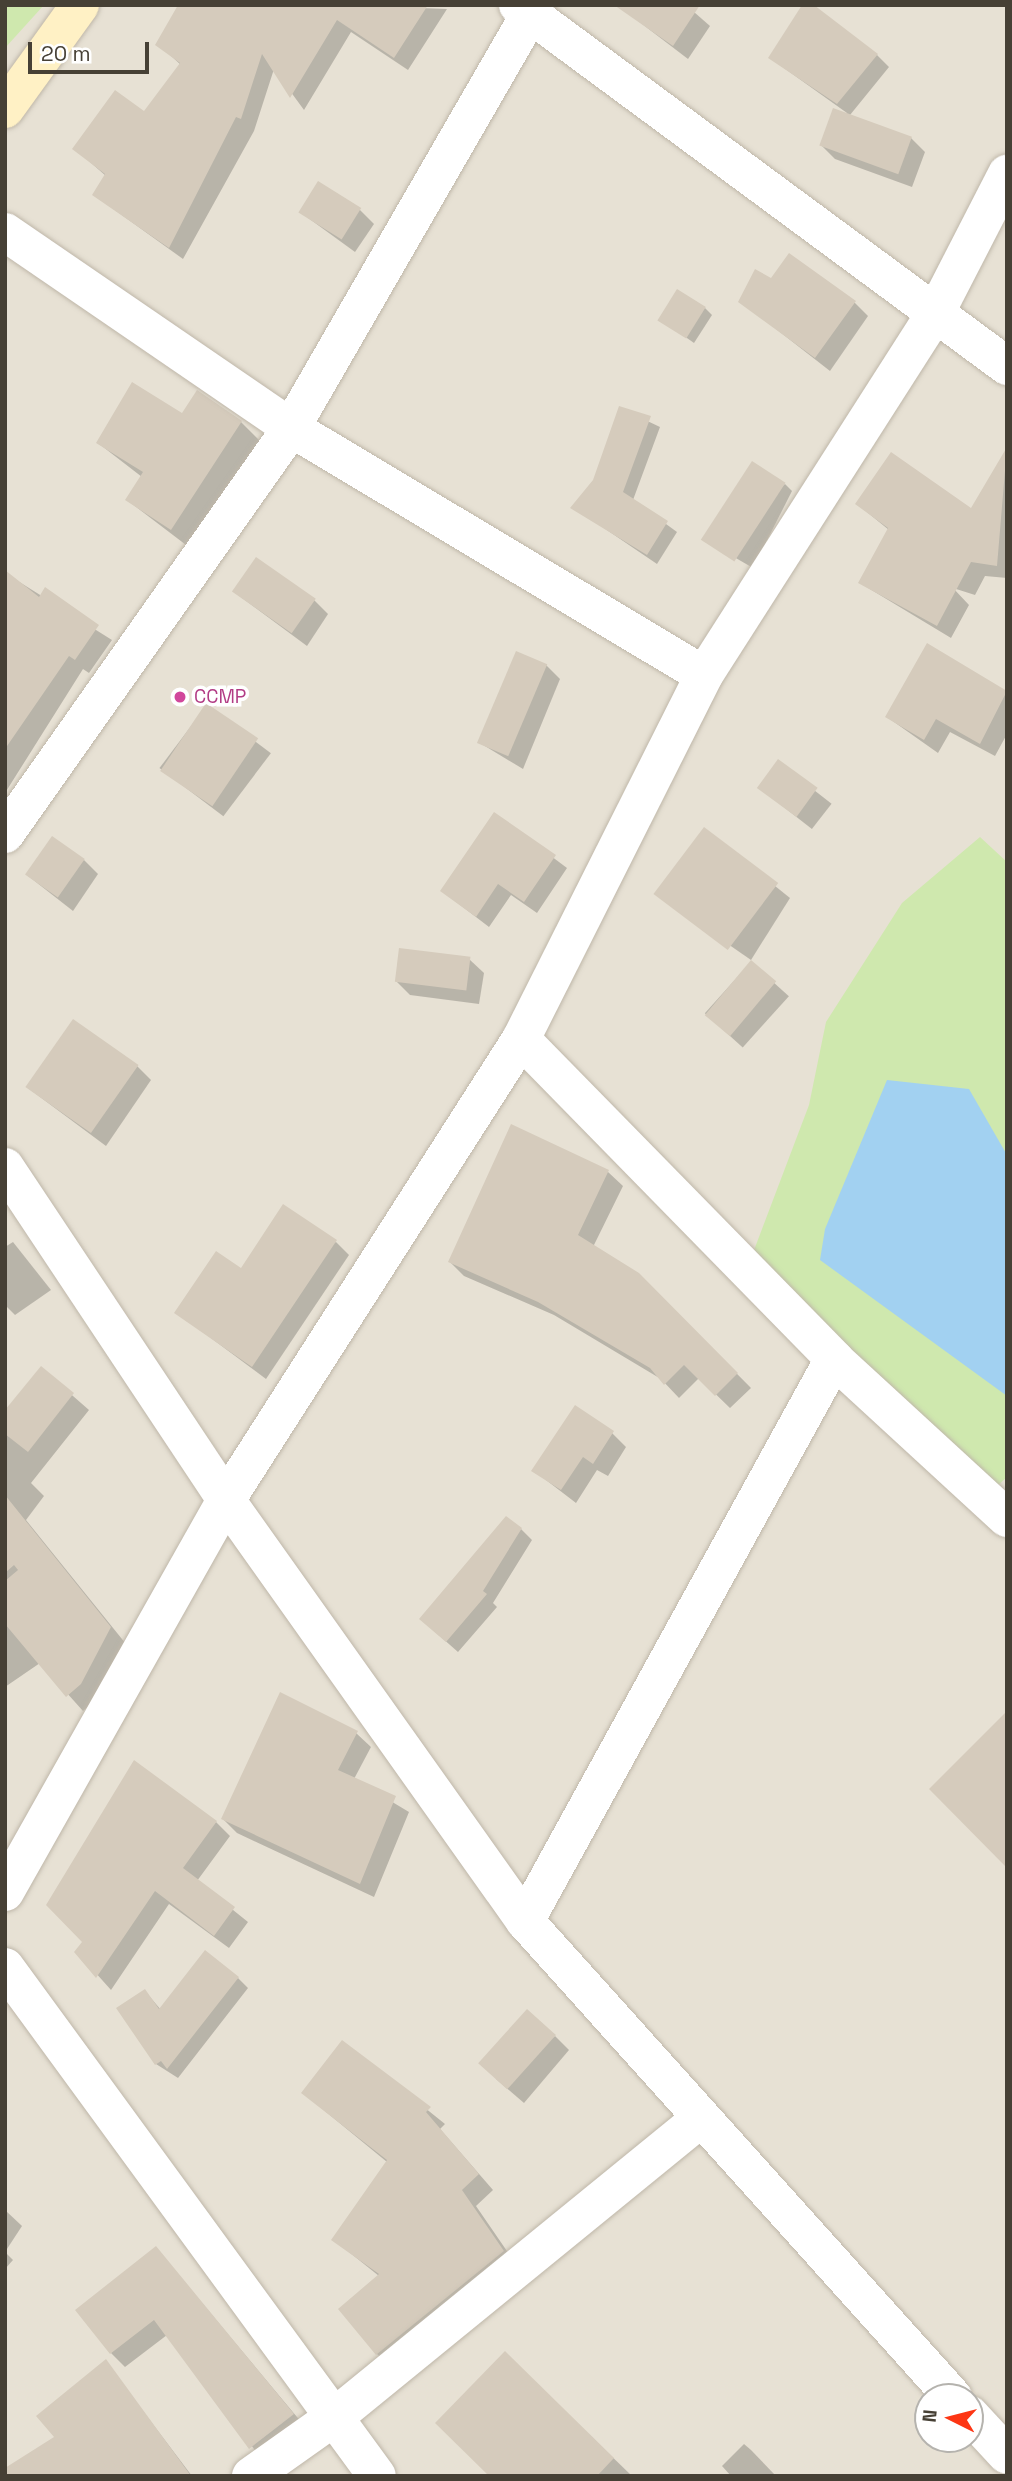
<!DOCTYPE html>
<html>
<head>
<meta charset="utf-8">
<style>
  body { margin:0 }
  #map { position:relative; width:1012px; height:2481px; overflow:hidden; background:#f3efe6; font-family:"Space Grotesk",sans-serif }
  div>[style] { position:absolute }
  .residential>* { inset:0; background:#e7e1d4 }
  .green>* { inset:0; background:#cfe8ae }
  .water>* { inset:0; background:#a2d1f1 }
  .shadow>* { inset:0; background:#0003; transform-origin:0 0 }
  .building>* { inset:0; background:#d5cbbc; transform-origin:0 0 }
  .roads { filter:drop-shadow(0 0 2px #bfb7a9) drop-shadow(0 0 2px #bfb7a9) }
  .street>* { height:38px; margin:-19px; padding:0 19px; transform-origin:19px; border-radius:19px; background:#fff }
  .secondary>* { height:38px; margin:-19px; padding:0 19px; transform-origin:19px; border-radius:19px; background:#fff1c5 }
  .dots>* { width:19px; height:19px; translate:-50% -50%; box-sizing:border-box; border:4px solid #fff; border-radius:50% }
  span { translate:-50% -50%; white-space:nowrap; text-align:center; line-height:1.15; -webkit-text-stroke:7px #fff; paint-order:stroke }
  .hotel-label { font-size:19px; color:#b23c85 }
  .left { translate:0 -50%; text-align:left }
  .frame { position:absolute; inset:0; border:7px solid #464035; pointer-events:none }
  .north { position:absolute; left:914px; top:2383px; width:70px; height:70px; box-sizing:border-box; background:#fff; border:2px solid #b5b3ae; border-radius:50%; rotate:276deg; font-size:19px; font-weight:700; line-height:28px; text-align:center; color:#464035 }
  .north::after { content:''; display:block; margin:auto; width:24px; height:32px; background:#fd3614; clip-path:polygon(50% 0,100% 100%,50% 72%,0 100%) }
  .scale { position:absolute; left:28px; top:42px; width:121px; height:32px; box-sizing:border-box; border:4px solid #464035; border-top:0; padding-left:9px; font-size:21px; line-height:24px; white-space:nowrap; color:#464035; -webkit-text-stroke:5px #fff; paint-order:stroke }
</style>
</head>
<body>
<div id="map">
  <div class="residential">
    <div style="clip-path:polygon(evenodd,5px 5px,1007px 5px,1007px 2476px,5px 2476px,5px 5px,928px 2397px,970px 2397px,970px 2439px,928px 2439px,928px 2397px)"></div>
  </div>
  <div class="green">
    <div style="clip-path:polygon(5px 5px,44px 5px,5px 48px)"></div>
    <div style="clip-path:polygon(980px 837px,1007px 862px,1007px 1477px,988px 1494px,751px 1258px,809px 1105px,826px 1022px,902px 903px)"></div>
  </div>
  <div class="water">
    <div style="clip-path:polygon(887px 1080px,969px 1089px,1007px 1155px,1007px 1396px,820px 1260px,825px 1229px)"></div>
  </div>
  <div class="shadow">
    <div style="clip-path:polygon(339px 5px,447px 9px,408px 70px,351px 32px,304px 110px,274px 69px,254px 131px,183px 259px,94px 195px,106px 176px,74px 148px,144px 114px,181px 65px,158px 44px)"></div>
    <div style="clip-path:polygon(686px 5px,710px 26px,688px 59px,633px 17px)"></div>
    <div style="clip-path:polygon(877px 55px,889px 67px,850px 115px,911px 138px,925px 152px,912px 187px,835px 159px,821px 145px,847px 113px,770px 58px)"></div>
    <div style="clip-path:polygon(360px 210px,374px 224px,355px 252px,300px 212px)"></div>
    <div style="clip-path:polygon(771px 280px,855px 303px,868px 316px,830px 371px,740px 301px)"></div>
    <div style="clip-path:polygon(705px 308px,712px 315px,694px 343px,660px 319px)"></div>
    <div style="clip-path:polygon(620px 408px,660px 427px,633px 500px,677px 532px,657px 564px,573px 507px,594px 481px)"></div>
    <div style="clip-path:polygon(183px 415px,241px 422px,260px 441px,190px 548px,127px 500px,142px 477px,98px 443px)"></div>
    <div style="clip-path:polygon(1007px 451px,1007px 578px,985px 576px,975px 595px,953px 588px,969px 605px,951px 638px,860px 583px,889px 530px,857px 504px,971px 511px)"></div>
    <div style="clip-path:polygon(785px 484px,792px 491px,753px 568px,710px 543px)"></div>
    <div style="clip-path:polygon(5px 573px,112px 640px,89px 673px,83px 669px,5px 793px)"></div>
    <div style="clip-path:polygon(234px 592px,314px 600px,328px 614px,307px 646px)"></div>
    <div style="clip-path:polygon(928px 645px,1007px 693px,1007px 734px,995px 756px,950px 732px,938px 753px,887px 717px)"></div>
    <div style="clip-path:polygon(546px 665px,560px 679px,523px 769px,480px 743px)"></div>
    <div style="left:207px;top:705px;width:80px;height:79px;rotate:37deg"></div>
    <div style="left:778px;top:762px;width:68px;height:32px;rotate:38deg"></div>
    <div style="clip-path:polygon(495px 814px,567px 868px,537px 913px,511px 895px,489px 927px,442px 891px)"></div>
    <div style="clip-path:polygon(704px 829px,790px 898px,751px 960px,663px 899px)"></div>
    <div style="clip-path:polygon(84px 860px,98px 874px,73px 911px,27px 875px)"></div>
    <div style="clip-path:polygon(469px 959px,484px 973px,479px 1004px,410px 995px,396px 981px)"></div>
    <div style="left:751px;top:962px;width:51px;height:69px;rotate:42deg"></div>
    <div style="clip-path:polygon(137px 1066px,151px 1080px,106px 1146px,28px 1088px)"></div>
    <div style="clip-path:polygon(512px 1126px,608px 1172px,623px 1186px,593px 1247px,638px 1274px,751px 1388px,730px 1408px,699px 1378px,679px 1398px,661px 1379px,554px 1315px,464px 1276px,450px 1262px)"></div>
    <div style="clip-path:polygon(13px 1242px,51px 1290px,15px 1315px,5px 1305px,5px 1247px)"></div>
    <div style="clip-path:polygon(336px 1242px,349px 1255px,266px 1379px,176px 1312px)"></div>
    <div style="clip-path:polygon(41px 1368px,89px 1410px,31px 1483px,44px 1496px,26px 1520px,126px 1644px,96px 1700px,83px 1711px,40px 1663px,5px 1687px,5px 1434px)"></div>
    <div style="clip-path:polygon(612px 1433px,626px 1447px,608px 1476px,597px 1470px,576px 1503px,533px 1470px)"></div>
    <div style="clip-path:polygon(521px 1529px,532px 1540px,493px 1603px,497px 1607px,458px 1652px,433px 1630px)"></div>
    <div style="clip-path:polygon(356px 1733px,371px 1747px,354px 1779px,409px 1812px,374px 1897px,237px 1833px,223px 1819px)"></div>
    <div style="clip-path:polygon(216px 1822px,230px 1836px,197px 1881px,248px 1922px,229px 1948px,169px 1904px,111px 1990px,77px 1952px)"></div>
    <div style="clip-path:polygon(238px 1978px,248px 1988px,178px 2078px,156px 2064px,119px 2008px,145px 1991px,161px 2010px)"></div>
    <div style="clip-path:polygon(555px 2036px,569px 2050px,524px 2103px,496px 2079px)"></div>
    <div style="clip-path:polygon(343px 2042px,445px 2124px,440px 2129px,493px 2190px,476px 2206px,518px 2267px,393px 2369px,377px 2354px,379px 2276px,334px 2240px,387px 2162px,303px 2093px)"></div>
    <div style="clip-path:polygon(5px 2210px,22px 2226px,5px 2252px)"></div>
    <div style="clip-path:polygon(156px 2248px,307px 2429px,264px 2462px,167px 2335px,125px 2367px,111px 2353px)"></div>
    <div style="clip-path:polygon(5px 2252px,13px 2260px,5px 2269px)"></div>
    <div style="clip-path:polygon(505px 2353px,632px 2476px,491px 2476px)"></div>
    <div style="clip-path:polygon(105px 2361px,192px 2476px,15px 2476px,57px 2438px)"></div>
    <div style="clip-path:polygon(744px 2444px,751px 2450px,776px 2476px,731px 2476px,722px 2466px)"></div>
  </div>
  <div class="building">
    <div style="clip-path:polygon(178px 5px,428px 5px,394px 58px,337px 20px,290px 98px,262px 54px,241px 119px,236px 117px,169px 248px,92px 195px,105px 174px,72px 149px,115px 90px,144px 111px,180px 63px,155px 45px)"></div>
    <div style="clip-path:polygon(614px 5px,700px 5px,673px 46px)"></div>
    <div style="clip-path:polygon(802px 5px,814px 5px,878px 54px,837px 104px,768px 58px)"></div>
    <div style="left:833px;top:108px;width:84px;height:40px;rotate:20deg"></div>
    <div style="left:318px;top:181px;width:51px;height:37px;rotate:32deg"></div>
    <div style="clip-path:polygon(789px 253px,856px 301px,815px 358px,738px 302px,755px 269px,771px 278px)"></div>
    <div style="left:677px;top:289px;width:34px;height:37px;rotate:32deg"></div>
    <div style="clip-path:polygon(132px 382px,182px 413px,197px 390px,242px 421px,171px 530px,125px 500px,143px 472px,96px 443px)"></div>
    <div style="clip-path:polygon(619px 406px,651px 416px,623px 492px,668px 521px,647px 555px,570px 508px,593px 480px)"></div>
    <div style="clip-path:polygon(1007px 447px,997px 566px,971px 562px,937px 626px,858px 583px,888px 528px,855px 504px,891px 452px,971px 508px)"></div>
    <div style="left:752px;top:461px;width:40px;height:94px;rotate:33deg"></div>
    <div style="left:256px;top:557px;width:73px;height:42px;rotate:35deg"></div>
    <div style="clip-path:polygon(5px 570px,39px 597px,45px 587px,99px 625px,75px 660px,69px 656px,5px 749px)"></div>
    <div style="clip-path:polygon(927px 643px,1007px 691px,980px 744px,936px 719px,924px 740px,885px 717px)"></div>
    <div style="left:516px;top:651px;width:34px;height:100px;rotate:23deg"></div>
    <div style="left:206px;top:703px;width:63px;height:82px;rotate:34deg"></div>
    <div style="left:778px;top:759px;width:49px;height:36px;rotate:36deg"></div>
    <div style="clip-path:polygon(494px 812px,556px 855px,524px 902px,498px 884px,476px 917px,440px 891px)"></div>
    <div style="left:704px;top:827px;width:93px;height:84px;rotate:37deg"></div>
    <div style="left:52px;top:836px;width:40px;height:47px;rotate:35deg"></div>
    <div style="left:399px;top:948px;width:72px;height:34px;rotate:7deg"></div>
    <div style="left:751px;top:960px;width:33px;height:72px;rotate:40deg"></div>
    <div style="left:73px;top:1019px;width:80px;height:83px;rotate:35deg"></div>
    <div style="clip-path:polygon(511px 1124px,609px 1170px,578px 1235px,639px 1273px,738px 1373px,715px 1396px,684px 1365px,664px 1385px,650px 1368px,538px 1302px,448px 1262px)"></div>
    <div style="clip-path:polygon(283px 1204px,337px 1240px,252px 1367px,174px 1313px,216px 1251px,241px 1268px)"></div>
    <div style="clip-path:polygon(41px 1366px,74px 1393px,28px 1452px,5px 1434px,5px 1410px)"></div>
    <div style="clip-path:polygon(575px 1405px,614px 1431px,593px 1464px,583px 1457px,561px 1490px,531px 1471px)"></div>
    <div style="clip-path:polygon(5px 1495px,111px 1627px,81px 1684px,66px 1697px,5px 1624px,5px 1581px,18px 1570px,14px 1565px,5px 1573px)"></div>
    <div style="clip-path:polygon(506px 1516px,522px 1528px,483px 1591px,487px 1594px,446px 1642px,419px 1619px)"></div>
    <div style="clip-path:polygon(280px 1692px,358px 1731px,338px 1770px,396px 1796px,360px 1884px,221px 1819px)"></div>
    <div style="clip-path:polygon(1007px 1711px,1007px 1868px,929px 1789px)"></div>
    <div style="clip-path:polygon(134px 1760px,217px 1821px,183px 1868px,235px 1907px,214px 1936px,155px 1891px,96px 1978px,74px 1952px,82px 1942px,46px 1905px)"></div>
    <div style="clip-path:polygon(205px 1950px,239px 1977px,167px 2069px,161px 2061px,155px 2065px,116px 2008px,145px 1989px,159px 2009px)"></div>
    <div style="left:527px;top:2009px;width:39px;height:73px;rotate:42deg"></div>
    <div style="clip-path:polygon(342px 2040px,431px 2107px,426px 2112px,479px 2174px,462px 2190px,504px 2251px,376px 2355px,338px 2309px,379px 2274px,331px 2240px,387px 2160px,301px 2093px)"></div>
    <div style="clip-path:polygon(156px 2246px,294px 2414px,249px 2449px,154px 2320px,110px 2354px,75px 2310px)"></div>
    <div style="clip-path:polygon(505px 2351px,614px 2458px,597px 2476px,489px 2476px,435px 2423px)"></div>
    <div style="clip-path:polygon(106px 2359px,191px 2476px,5px 2476px,5px 2468px,54px 2437px,36px 2416px)"></div>
  </div>
  <div class="roads">
    <div class="street">
      <div style="left:518px;top:5px;width:608px;rotate:36.44deg"></div>
      <div style="left:5px;top:232px;width:347px;rotate:34.4deg"></div>
      <div style="left:291px;top:428px;width:481px;rotate:30.9deg"></div>
      <div style="left:5px;top:834px;width:497px;rotate:-54.8deg"></div>
      <div style="left:291px;top:428px;width:488px;rotate:-60deg"></div>
      <div style="left:521px;top:1039px;width:448px;rotate:45.6deg"></div>
      <div style="left:834px;top:1359px;width:235px;rotate:42.6deg"></div>
      <div style="left:5px;top:1167px;width:400px;rotate:56.4deg"></div>
      <div style="left:226px;top:1500px;width:516px;rotate:54.62deg"></div>
      <div style="left:525px;top:1921px;width:640px;rotate:48.04deg"></div>
      <div style="left:5px;top:1892px;width:450px;rotate:-60.6deg"></div>
      <div style="left:226px;top:1500px;width:547px;rotate:-57.38deg"></div>
      <div style="left:521px;top:1039px;width:407px;rotate:-63.3deg"></div>
      <div style="left:704px;top:675px;width:426px;rotate:-57.4deg"></div>
      <div style="left:934px;top:316px;width:160px;rotate:-62.8deg"></div>
      <div style="left:525px;top:1921px;width:641px;rotate:-61.2deg"></div>
      <div style="left:5px;top:1967px;width:630px;rotate:53.84deg"></div>
      <div style="left:970px;top:2415px;width:54px;rotate:47.2deg"></div>
      <div style="left:251px;top:2476px;width:105px;rotate:-35.3deg"></div>
      <div style="left:337px;top:2415px;width:466px;rotate:-39.2deg"></div>
    </div>
    <div class="secondary">
      <div style="left:5px;top:109px;width:128px;rotate:-54.2deg"></div>
    </div>
  </div>
  <div class="dots">
    <div style="left:180px;top:697px;background:#d1479c"></div>
  </div>
  <div class="hotel-label">
    <span class="left" style="left:194px;top:697px">CCMP</span>
  </div>
  <div class="frame"></div>
  <div class="north">N</div>
  <div class="scale">20 m</div>
</div>
</body>
</html>
